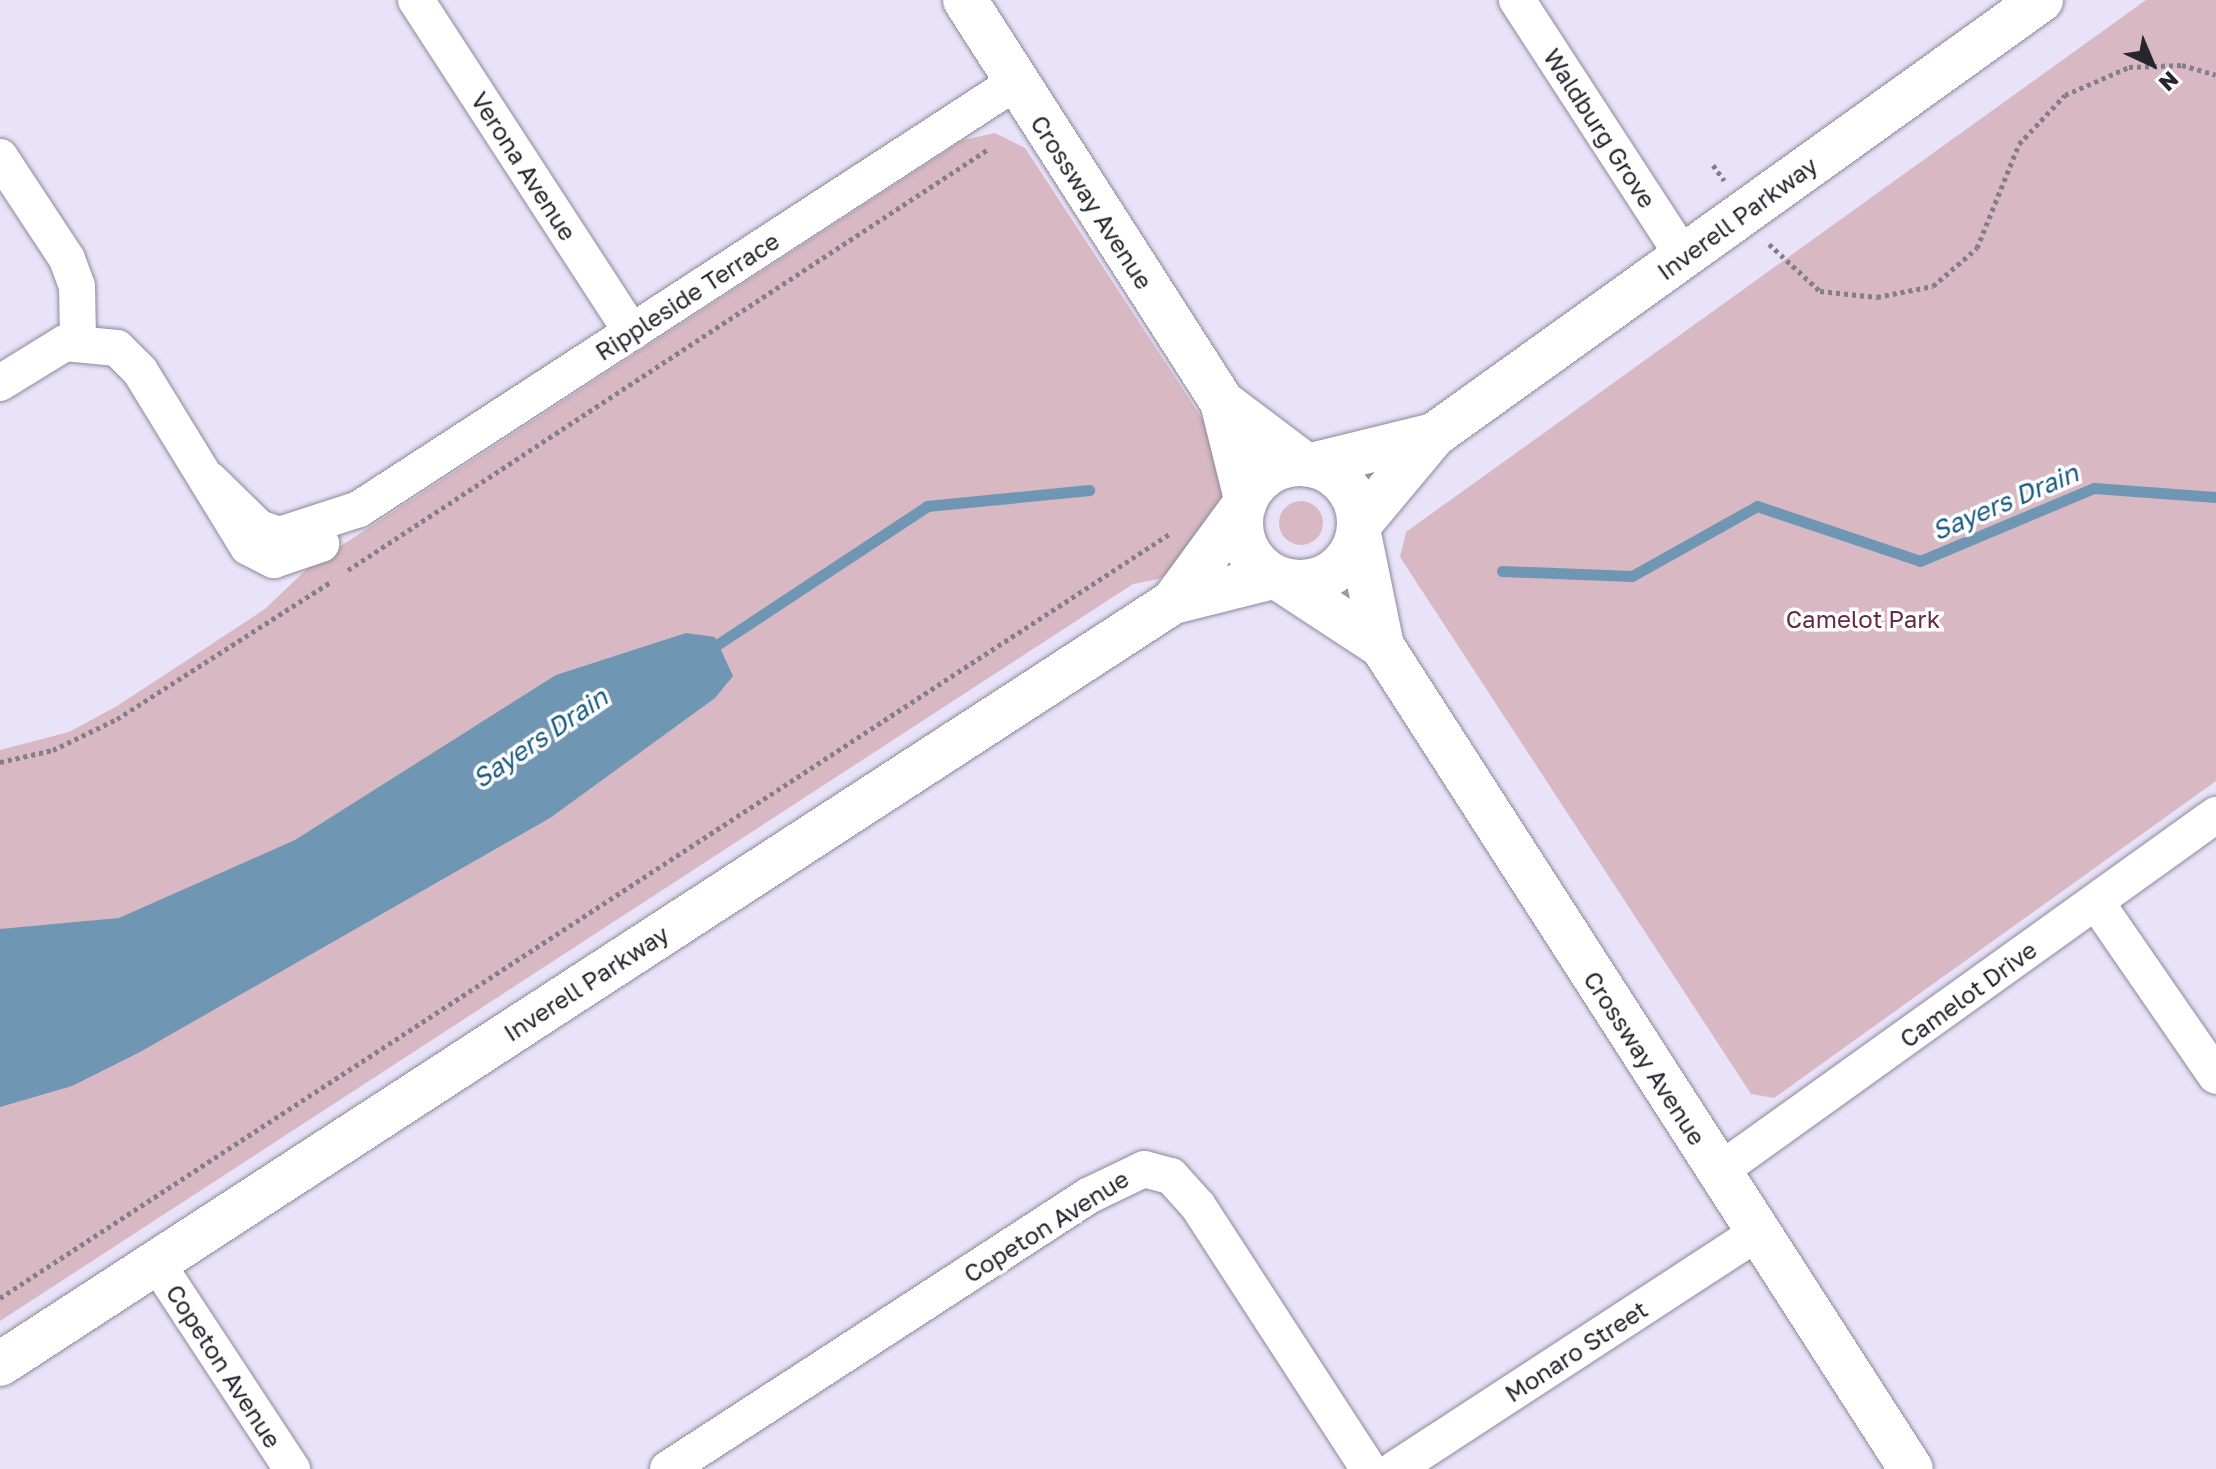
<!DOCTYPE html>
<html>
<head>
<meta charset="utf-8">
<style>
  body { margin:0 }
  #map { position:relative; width:2216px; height:1469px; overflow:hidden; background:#e9e3f9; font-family:"Golos Text",sans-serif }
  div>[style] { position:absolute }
  .green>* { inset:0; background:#d8b8c3 }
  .round { border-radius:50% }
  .water>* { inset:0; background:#6f96b3 }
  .stream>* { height:11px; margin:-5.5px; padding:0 5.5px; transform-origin:5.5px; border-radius:5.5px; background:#6f96b3 }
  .path>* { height:5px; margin-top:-2.5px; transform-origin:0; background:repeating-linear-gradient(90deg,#827e8c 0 4px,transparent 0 8px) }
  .roads { filter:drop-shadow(0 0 2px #8d889b) drop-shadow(0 0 2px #8d889b) }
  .minor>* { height:36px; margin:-18px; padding:0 18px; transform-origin:18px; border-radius:18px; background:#fff }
  .tertiary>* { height:44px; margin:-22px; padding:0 22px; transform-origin:22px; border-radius:22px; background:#fff }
  .tertiary>.ring { margin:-22px; padding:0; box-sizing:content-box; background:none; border:44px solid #fff; border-radius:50% }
  span { translate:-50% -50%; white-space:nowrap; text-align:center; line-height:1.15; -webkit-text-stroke:7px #fff; paint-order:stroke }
  .street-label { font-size:24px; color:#27252d }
  .park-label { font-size:24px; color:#662a43 }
  .water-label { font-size:26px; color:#195a82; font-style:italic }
  .north { position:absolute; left:2112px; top:24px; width:80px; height:80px; -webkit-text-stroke:6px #fff; paint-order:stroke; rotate:136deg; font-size:22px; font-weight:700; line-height:32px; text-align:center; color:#27252d }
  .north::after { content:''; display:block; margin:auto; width:28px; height:36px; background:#27252d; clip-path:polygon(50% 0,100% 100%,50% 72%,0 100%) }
</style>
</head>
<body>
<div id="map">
  <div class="green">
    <div style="clip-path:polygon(2146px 0,2216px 0,2216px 781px,1774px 1098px,1751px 1094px,1400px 557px,1406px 532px)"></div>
    <div style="clip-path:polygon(995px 133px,1025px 148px,1207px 426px,1225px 499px,1189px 559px,1159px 579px,1133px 584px,0 1321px,0 750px,69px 732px,117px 706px,265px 609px,310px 566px,963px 140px)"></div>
    <div class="round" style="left:1279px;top:501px;width:44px;height:44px"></div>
  </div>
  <div class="water">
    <div style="clip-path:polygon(686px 633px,715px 637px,733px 676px,715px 698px,550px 818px,140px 1052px,72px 1086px,0 1107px,0 929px,119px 918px,295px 840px,556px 675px)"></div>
  </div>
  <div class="stream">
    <div style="left:1502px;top:571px;width:130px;rotate:2.2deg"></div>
    <div style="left:1632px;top:576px;width:143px;rotate:-29.2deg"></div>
    <div style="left:1757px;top:506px;width:172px;rotate:18.6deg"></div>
    <div style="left:1920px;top:561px;width:189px;rotate:-22.8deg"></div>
    <div style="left:2094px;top:488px;width:122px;rotate:4.2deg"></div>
    <div style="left:709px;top:650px;width:261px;rotate:-33.4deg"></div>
    <div style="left:927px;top:506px;width:163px;rotate:-5.6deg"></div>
  </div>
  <div class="path">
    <div style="left:1713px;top:165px;width:19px;rotate:54deg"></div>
    <div style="left:1769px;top:244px;width:69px;rotate:42.7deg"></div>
    <div style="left:1820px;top:291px;width:57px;rotate:6deg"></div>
    <div style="left:1877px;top:297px;width:57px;rotate:-11.1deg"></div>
    <div style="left:1933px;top:286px;width:58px;rotate:-40.8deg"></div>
    <div style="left:1977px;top:248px;width:112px;rotate:-68deg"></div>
    <div style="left:2019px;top:144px;width:67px;rotate:-46.8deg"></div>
    <div style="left:2065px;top:95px;width:70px;rotate:-23.6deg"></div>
    <div style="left:2129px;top:67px;width:53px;rotate:-2.2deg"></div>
    <div style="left:2182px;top:65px;width:35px;rotate:16deg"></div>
    <div style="left:348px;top:570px;width:765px;rotate:-33.32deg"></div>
    <div style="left:0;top:762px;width:54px;rotate:-12.8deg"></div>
    <div style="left:53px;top:750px;width:71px;rotate:-25.8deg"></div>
    <div style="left:117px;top:719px;width:253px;rotate:-32.7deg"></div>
    <div style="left:0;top:1298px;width:1399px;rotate:-33.16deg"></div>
  </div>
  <div class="roads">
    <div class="minor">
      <div style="left:416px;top:0;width:396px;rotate:57deg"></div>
      <div style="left:1517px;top:0;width:305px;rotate:57deg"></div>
      <div style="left:0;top:157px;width:122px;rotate:56.7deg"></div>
      <div style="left:67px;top:259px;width:29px;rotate:70deg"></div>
      <div style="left:77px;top:286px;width:54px;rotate:88.9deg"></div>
      <div style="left:0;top:383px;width:76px;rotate:-31.6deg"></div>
      <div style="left:65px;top:343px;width:52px;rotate:5.5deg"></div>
      <div style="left:117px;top:348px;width:33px;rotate:45deg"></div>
      <div style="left:140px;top:371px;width:206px;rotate:58.5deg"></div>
      <div style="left:248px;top:547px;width:29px;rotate:27deg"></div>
      <div style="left:274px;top:560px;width:50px;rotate:-18.8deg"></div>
      <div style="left:210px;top:480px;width:69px;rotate:44.4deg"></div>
      <div style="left:259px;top:528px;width:21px;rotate:19deg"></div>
      <div style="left:279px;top:535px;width:84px;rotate:-18deg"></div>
      <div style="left:359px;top:509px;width:784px;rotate:-33.02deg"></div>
      <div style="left:2096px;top:902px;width:211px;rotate:55.4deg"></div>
      <div style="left:1718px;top:1172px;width:613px;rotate:-35.64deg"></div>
      <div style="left:156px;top:1262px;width:248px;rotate:56.7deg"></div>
      <div style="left:668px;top:1469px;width:501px;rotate:-33.02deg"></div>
      <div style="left:1088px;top:1196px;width:62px;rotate:-25.7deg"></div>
      <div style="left:1144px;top:1169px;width:28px;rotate:15deg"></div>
      <div style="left:1171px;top:1176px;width:40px;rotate:48deg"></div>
      <div style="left:1198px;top:1206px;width:314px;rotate:57deg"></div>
      <div style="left:1395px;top:1469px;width:432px;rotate:-33.1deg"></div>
    </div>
    <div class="tertiary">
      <div style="left:965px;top:0;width:477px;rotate:57.4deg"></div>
      <div style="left:1222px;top:402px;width:100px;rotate:76.1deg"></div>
      <div style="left:1222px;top:402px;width:103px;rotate:37.1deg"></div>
      <div class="ring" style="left:1241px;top:464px;width:74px;height:74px"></div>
      <div style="left:1311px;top:465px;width:127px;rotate:-13.7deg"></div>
      <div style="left:1359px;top:525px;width:117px;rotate:-50.2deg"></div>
      <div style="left:1434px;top:435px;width:747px;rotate:-35.63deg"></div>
      <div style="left:1359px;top:534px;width:114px;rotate:78.4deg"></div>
      <div style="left:1382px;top:646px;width:978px;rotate:57.27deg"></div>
      <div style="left:1281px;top:580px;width:121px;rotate:33.2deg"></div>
      <div style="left:1173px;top:602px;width:120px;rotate:-53.8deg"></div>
      <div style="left:0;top:1364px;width:1399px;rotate:-33.01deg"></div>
      <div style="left:1173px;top:602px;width:103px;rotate:-14deg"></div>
    </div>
  </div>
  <div class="street-label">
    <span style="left:1600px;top:128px;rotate:57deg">Waldburg Grove</span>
    <span style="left:524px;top:166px;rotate:57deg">Verona Avenue</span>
    <span style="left:1092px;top:202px;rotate:57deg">Crossway Avenue</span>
    <span style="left:1737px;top:218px;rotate:-36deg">Inverell Parkway</span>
    <span style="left:687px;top:296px;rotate:-33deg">Rippleside Terrace</span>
    <span style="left:586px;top:983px;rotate:-33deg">Inverell Parkway</span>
    <span style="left:1968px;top:994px;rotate:-36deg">Camelot Drive</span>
    <span style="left:1645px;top:1058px;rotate:57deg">Crossway Avenue</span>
    <span style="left:1046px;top:1226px;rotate:-32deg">Copeton Avenue</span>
    <span style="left:1576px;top:1351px;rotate:-33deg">Monaro Street</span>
    <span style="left:224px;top:1366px;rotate:57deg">Copeton Avenue</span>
  </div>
  <div class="park-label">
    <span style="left:1863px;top:619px">Camelot Park</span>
  </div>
  <div class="water-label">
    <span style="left:2005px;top:502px;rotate:-23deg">Sayers Drain</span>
    <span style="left:540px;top:738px;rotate:-34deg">Sayers Drain</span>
  </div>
  <div class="north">N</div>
</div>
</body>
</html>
